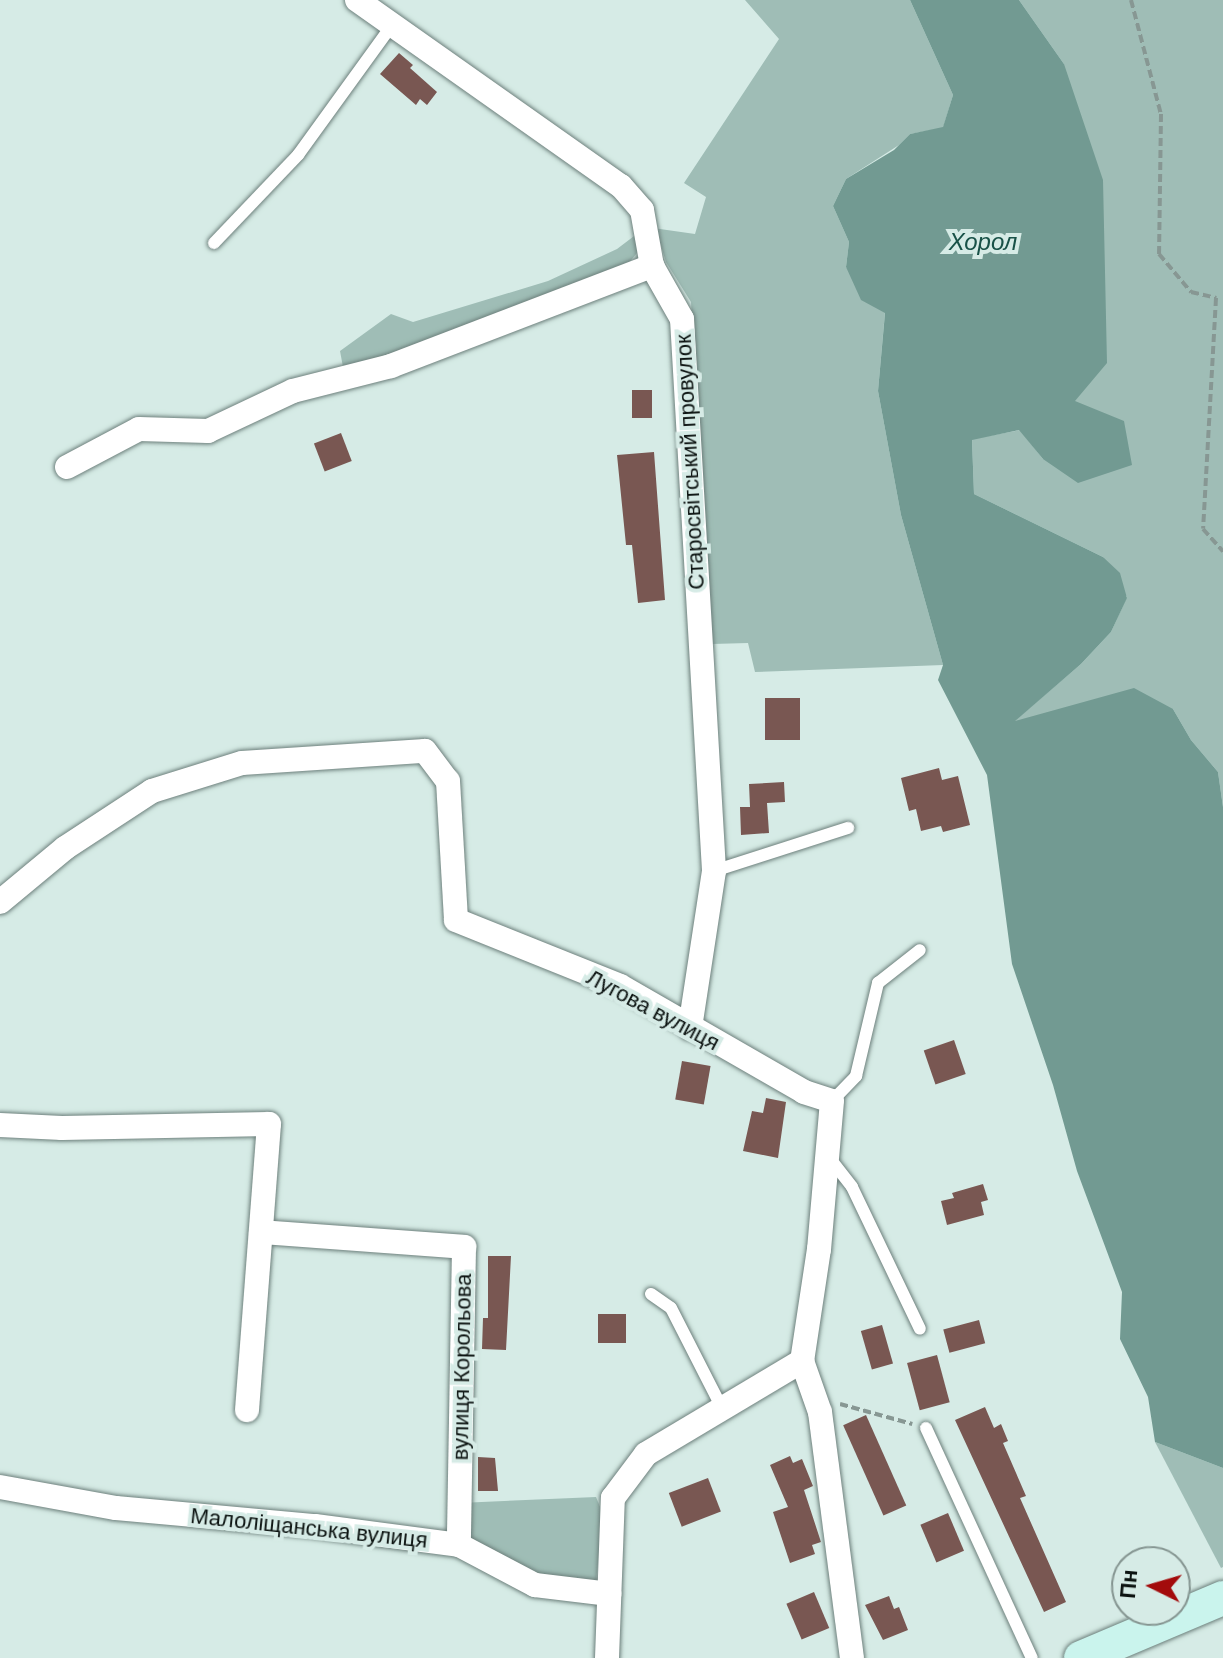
<!DOCTYPE html>
<html>
<head>
<meta charset="utf-8">
<style>
  body { margin:0 }
  #map { position:relative; width:1223px; height:1658px; overflow:hidden; background:#d6ebe6; font-family:Helvetica,sans-serif }
  div>[style] { position:absolute }
  .green>* { inset:0; background:#9fbdb6 }
  .water>* { inset:0; background:#729a92 }
  .building>* { inset:0; background:#795752; transform-origin:0 0 }
  .path>* { height:4px; margin-top:-2px; transform-origin:0; background:repeating-linear-gradient(90deg,#879793 0 8px,transparent 0 12px) }
  .roads { filter:drop-shadow(0 0 2px #6d807c) drop-shadow(0 0 2px #6d807c) }
  .lane>* { height:12px; margin:-6px; padding:0 6px; transform-origin:6px; border-radius:6px; background:#fff }
  .street>* { height:24px; margin:-12px; padding:0 12px; transform-origin:12px; border-radius:12px; background:#fff }
  .secondary>* { height:34px; margin:-17px; padding:0 17px; transform-origin:17px; border-radius:17px; background:#caf4ed }
  span { translate:-50% -50%; white-space:nowrap; text-align:center; line-height:1.15; -webkit-text-stroke:8px #d6ebe6; paint-order:stroke }
  .street-label { font-size:22px; color:#0c1311 }
  .water-label { font-size:24px; color:#195248; font-style:italic }
  .north { position:absolute; left:1111px; top:1546px; width:80px; height:80px; box-sizing:border-box; background:#d6ebe6; border:2px solid #859591; border-radius:50%; rotate:275deg; font-size:22px; font-weight:700; line-height:32px; text-align:center; color:#0c1311 }
  .north::after { content:''; display:block; margin:auto; width:28px; height:36px; background:#a30b0c; clip-path:polygon(50% 0,100% 100%,50% 72%,0 100%) }
</style>
</head>
<body>
<div id="map">
  <div class="green">
    <div style="clip-path:polygon(745px 0,910px 0,953px 95px,943px 128px,910px 134px,899px 145px,846px 179px,833px 206px,849px 242px,846px 267px,885px 312px,878px 391px,901px 515px,943px 665px,755px 672px,748px 643px,712px 644px,691px 302px,666px 262px,658px 236px,649px 238px,628px 264px,386px 355px,343px 367px,340px 351px,391px 314px,413px 322px,548px 281px,617px 249px,646px 227px,695px 234px,706px 197px,684px 183px,779px 39px)"></div>
    <div style="clip-path:polygon(1019px 0,1223px 0,1223px 807px,1218px 772px,1191px 740px,1173px 709px,1013px 722px,1081px 664px,1111px 632px,1127px 597px,1103px 557px,974px 494px,972px 439px,1020px 430px,1043px 459px,1074px 401px,1064px 64px)"></div>
    <div style="clip-path:polygon(1155px 1442px,1223px 1468px,1223px 1567px,1221px 1568px)"></div>
    <div style="clip-path:polygon(596px 1497px,603px 1514px,595px 1592px,535px 1585px,459px 1545px,459px 1503px)"></div>
  </div>
  <div class="water">
    <div style="clip-path:polygon(910px 0,1019px 0,1064px 64px,1103px 180px,1107px 363px,1075px 401px,1124px 421px,1132px 465px,1078px 483px,1043px 459px,1019px 430px,972px 440px,974px 494px,1103px 557px,1120px 573px,1127px 598px,1111px 632px,1081px 664px,1015px 721px,1134px 688px,1173px 709px,1191px 740px,1218px 772px,1223px 807px,1223px 1468px,1155px 1442px,1148px 1397px,1120px 1339px,1122px 1292px,1077px 1171px,1053px 1085px,1012px 964px,987px 775px,938px 680px,943px 665px,901px 515px,878px 391px,885px 313px,861px 300px,846px 267px,849px 242px,833px 206px,846px 179px,894px 150px,910px 134px,943px 127px,953px 95px)"></div>
  </div>
  <div class="building">
    <div style="clip-path:polygon(399px 53px,413px 65px,410px 68px,437px 92px,427px 105px,420px 99px,416px 105px,380px 74px)"></div>
    <div style="left:632px;top:390px;width:20px;height:28px"></div>
    <div style="left:341px;top:433px;width:30px;height:29px;rotate:69deg"></div>
    <div style="clip-path:polygon(654px 452px,665px 600px,638px 603px,632px 545px,626px 545px,617px 455px)"></div>
    <div style="left:765px;top:698px;width:35px;height:42px"></div>
    <div style="clip-path:polygon(939px 768px,942px 780px,958px 776px,970px 825px,943px 832px,941px 826px,921px 831px,916px 809px,909px 811px,901px 778px)"></div>
    <div style="clip-path:polygon(784px 782px,785px 802px,767px 803px,769px 833px,741px 835px,740px 807px,750px 807px,749px 784px)"></div>
    <div style="left:954px;top:1040px;width:36px;height:32px;rotate:71deg"></div>
    <div style="left:682px;top:1061px;width:29px;height:39px;rotate:10deg"></div>
    <div style="clip-path:polygon(766px 1098px,786px 1102px,778px 1158px,743px 1151px,752px 1111px,763px 1113px)"></div>
    <div style="clip-path:polygon(983px 1184px,988px 1200px,981px 1202px,984px 1215px,947px 1225px,941px 1201px,954px 1198px,952px 1193px)"></div>
    <div style="clip-path:polygon(488px 1256px,511px 1256px,506px 1350px,482px 1349px,483px 1318px,488px 1318px)"></div>
    <div style="left:598px;top:1314px;width:28px;height:29px"></div>
    <div style="left:979px;top:1320px;width:24px;height:37px;rotate:75deg"></div>
    <div style="left:882px;top:1325px;width:40px;height:22px;rotate:74deg"></div>
    <div style="left:937px;top:1355px;width:49px;height:31px;rotate:75deg"></div>
    <div style="clip-path:polygon(985px 1407px,994px 1428px,1001px 1424px,1008px 1441px,1003px 1443px,1026px 1496px,1020px 1498px,1066px 1602px,1044px 1612px,955px 1420px)"></div>
    <div style="left:866px;top:1415px;width:99px;height:25px;rotate:66deg"></div>
    <div style="clip-path:polygon(790px 1456px,793px 1463px,802px 1459px,813px 1486px,804px 1490px,821px 1542px,812px 1545px,815px 1554px,790px 1563px,773px 1512px,788px 1507px,770px 1465px)"></div>
    <div style="clip-path:polygon(478px 1457px,495px 1458px,498px 1491px,478px 1491px)"></div>
    <div style="left:708px;top:1478px;width:36px;height:42px;rotate:69deg"></div>
    <div style="left:948px;top:1513px;width:41px;height:30px;rotate:67deg"></div>
    <div style="left:814px;top:1592px;width:39px;height:30px;rotate:67deg"></div>
    <div style="clip-path:polygon(889px 1596px,894px 1609px,899px 1607px,908px 1630px,883px 1640px,865px 1605px)"></div>
  </div>
  <div class="path">
    <div style="left:1131px;top:0;width:118px;rotate:75.3deg"></div>
    <div style="left:1161px;top:114px;width:140px;rotate:90.8deg"></div>
    <div style="left:1159px;top:254px;width:50px;rotate:49.9deg"></div>
    <div style="left:1191px;top:292px;width:26px;rotate:13deg"></div>
    <div style="left:1216px;top:298px;width:231px;rotate:93.2deg"></div>
    <div style="left:1203px;top:529px;width:30px;rotate:48deg"></div>
    <div style="left:840px;top:1404px;width:75px;rotate:15.5deg"></div>
  </div>
  <div class="roads">
    <div class="lane">
      <div style="left:214px;top:243px;width:122px;rotate:-46.3deg"></div>
      <div style="left:298px;top:155px;width:162px;rotate:-54.1deg"></div>
      <div style="left:714px;top:871px;width:141px;rotate:-17.8deg"></div>
      <div style="left:832px;top:1101px;width:35px;rotate:-46deg"></div>
      <div style="left:856px;top:1076px;width:96px;rotate:-76.7deg"></div>
      <div style="left:878px;top:983px;width:53px;rotate:-38.2deg"></div>
      <div style="left:828px;top:1156px;width:39px;rotate:52deg"></div>
      <div style="left:852px;top:1187px;width:157px;rotate:64.4deg"></div>
      <div style="left:651px;top:1294px;width:24px;rotate:35deg"></div>
      <div style="left:671px;top:1308px;width:112px;rotate:63deg"></div>
      <div style="left:926px;top:1428px;width:253px;rotate:65.3deg"></div>
    </div>
    <div class="street">
      <div style="left:357px;top:0;width:323px;rotate:35.2deg"></div>
      <div style="left:621px;top:186px;width:32px;rotate:49deg"></div>
      <div style="left:642px;top:210px;width:57px;rotate:79.9deg"></div>
      <div style="left:652px;top:266px;width:61px;rotate:60.5deg"></div>
      <div style="left:682px;top:319px;width:553px;rotate:86.68deg"></div>
      <div style="left:714px;top:871px;width:159px;rotate:98.7deg"></div>
      <div style="left:67px;top:467px;width:81px;rotate:-27.8deg"></div>
      <div style="left:139px;top:429px;width:69px;rotate:1.7deg"></div>
      <div style="left:208px;top:431px;width:94px;rotate:-25.2deg"></div>
      <div style="left:293px;top:391px;width:101px;rotate:-14.3deg"></div>
      <div style="left:391px;top:366px;width:280px;rotate:-21deg"></div>
      <div style="left:0;top:902px;width:85px;rotate:-39.7deg"></div>
      <div style="left:65px;top:848px;width:104px;rotate:-33.2deg"></div>
      <div style="left:152px;top:791px;width:94px;rotate:-17.3deg"></div>
      <div style="left:242px;top:763px;width:183px;rotate:-3.8deg"></div>
      <div style="left:425px;top:751px;width:38px;rotate:53deg"></div>
      <div style="left:448px;top:781px;width:139px;rotate:86.7deg"></div>
      <div style="left:456px;top:920px;width:177px;rotate:21.9deg"></div>
      <div style="left:620px;top:986px;width:212px;rotate:29.9deg"></div>
      <div style="left:804px;top:1092px;width:29px;rotate:18deg"></div>
      <div style="left:832px;top:1101px;width:149px;rotate:95deg"></div>
      <div style="left:819px;top:1249px;width:113px;rotate:98.6deg"></div>
      <div style="left:802px;top:1361px;width:54px;rotate:70.6deg"></div>
      <div style="left:820px;top:1412px;width:248px;rotate:82.6deg"></div>
      <div style="left:0;top:1125px;width:62px;rotate:2.8deg"></div>
      <div style="left:62px;top:1128px;width:207px;rotate:-1.1deg"></div>
      <div style="left:269px;top:1124px;width:287px;rotate:94.4deg"></div>
      <div style="left:261px;top:1232px;width:204px;rotate:4.2deg"></div>
      <div style="left:464px;top:1247px;width:298px;rotate:91deg"></div>
      <div style="left:0;top:1487px;width:118px;rotate:10.3deg"></div>
      <div style="left:116px;top:1508px;width:200px;rotate:5.2deg"></div>
      <div style="left:315px;top:1526px;width:145px;rotate:7.5deg"></div>
      <div style="left:459px;top:1545px;width:86px;rotate:27.8deg"></div>
      <div style="left:535px;top:1585px;width:75px;rotate:6.9deg"></div>
      <div style="left:607px;top:1658px;width:160px;rotate:-87.9deg"></div>
      <div style="left:613px;top:1498px;width:55px;rotate:-53.1deg"></div>
      <div style="left:646px;top:1454px;width:182px;rotate:-30.8deg"></div>
    </div>
    <div class="secondary">
      <div style="left:1081px;top:1658px;width:154px;rotate:-22.9deg"></div>
    </div>
  </div>
  <div class="street-label">
    <span style="left:690px;top:462px;rotate:-93deg">Старосвітський провулок</span>
    <span style="left:653px;top:1010px;rotate:28deg">Лугова вулиця</span>
    <span style="left:462px;top:1367px;rotate:-89deg">вулиця Корольова</span>
    <span style="left:309px;top:1528px;rotate:6deg">Малоліщанська вулиця</span>
  </div>
  <div class="water-label">
    <span style="left:983px;top:242px">Хорол</span>
  </div>
  <div class="north">Пн</div>
</div>
</body>
</html>
